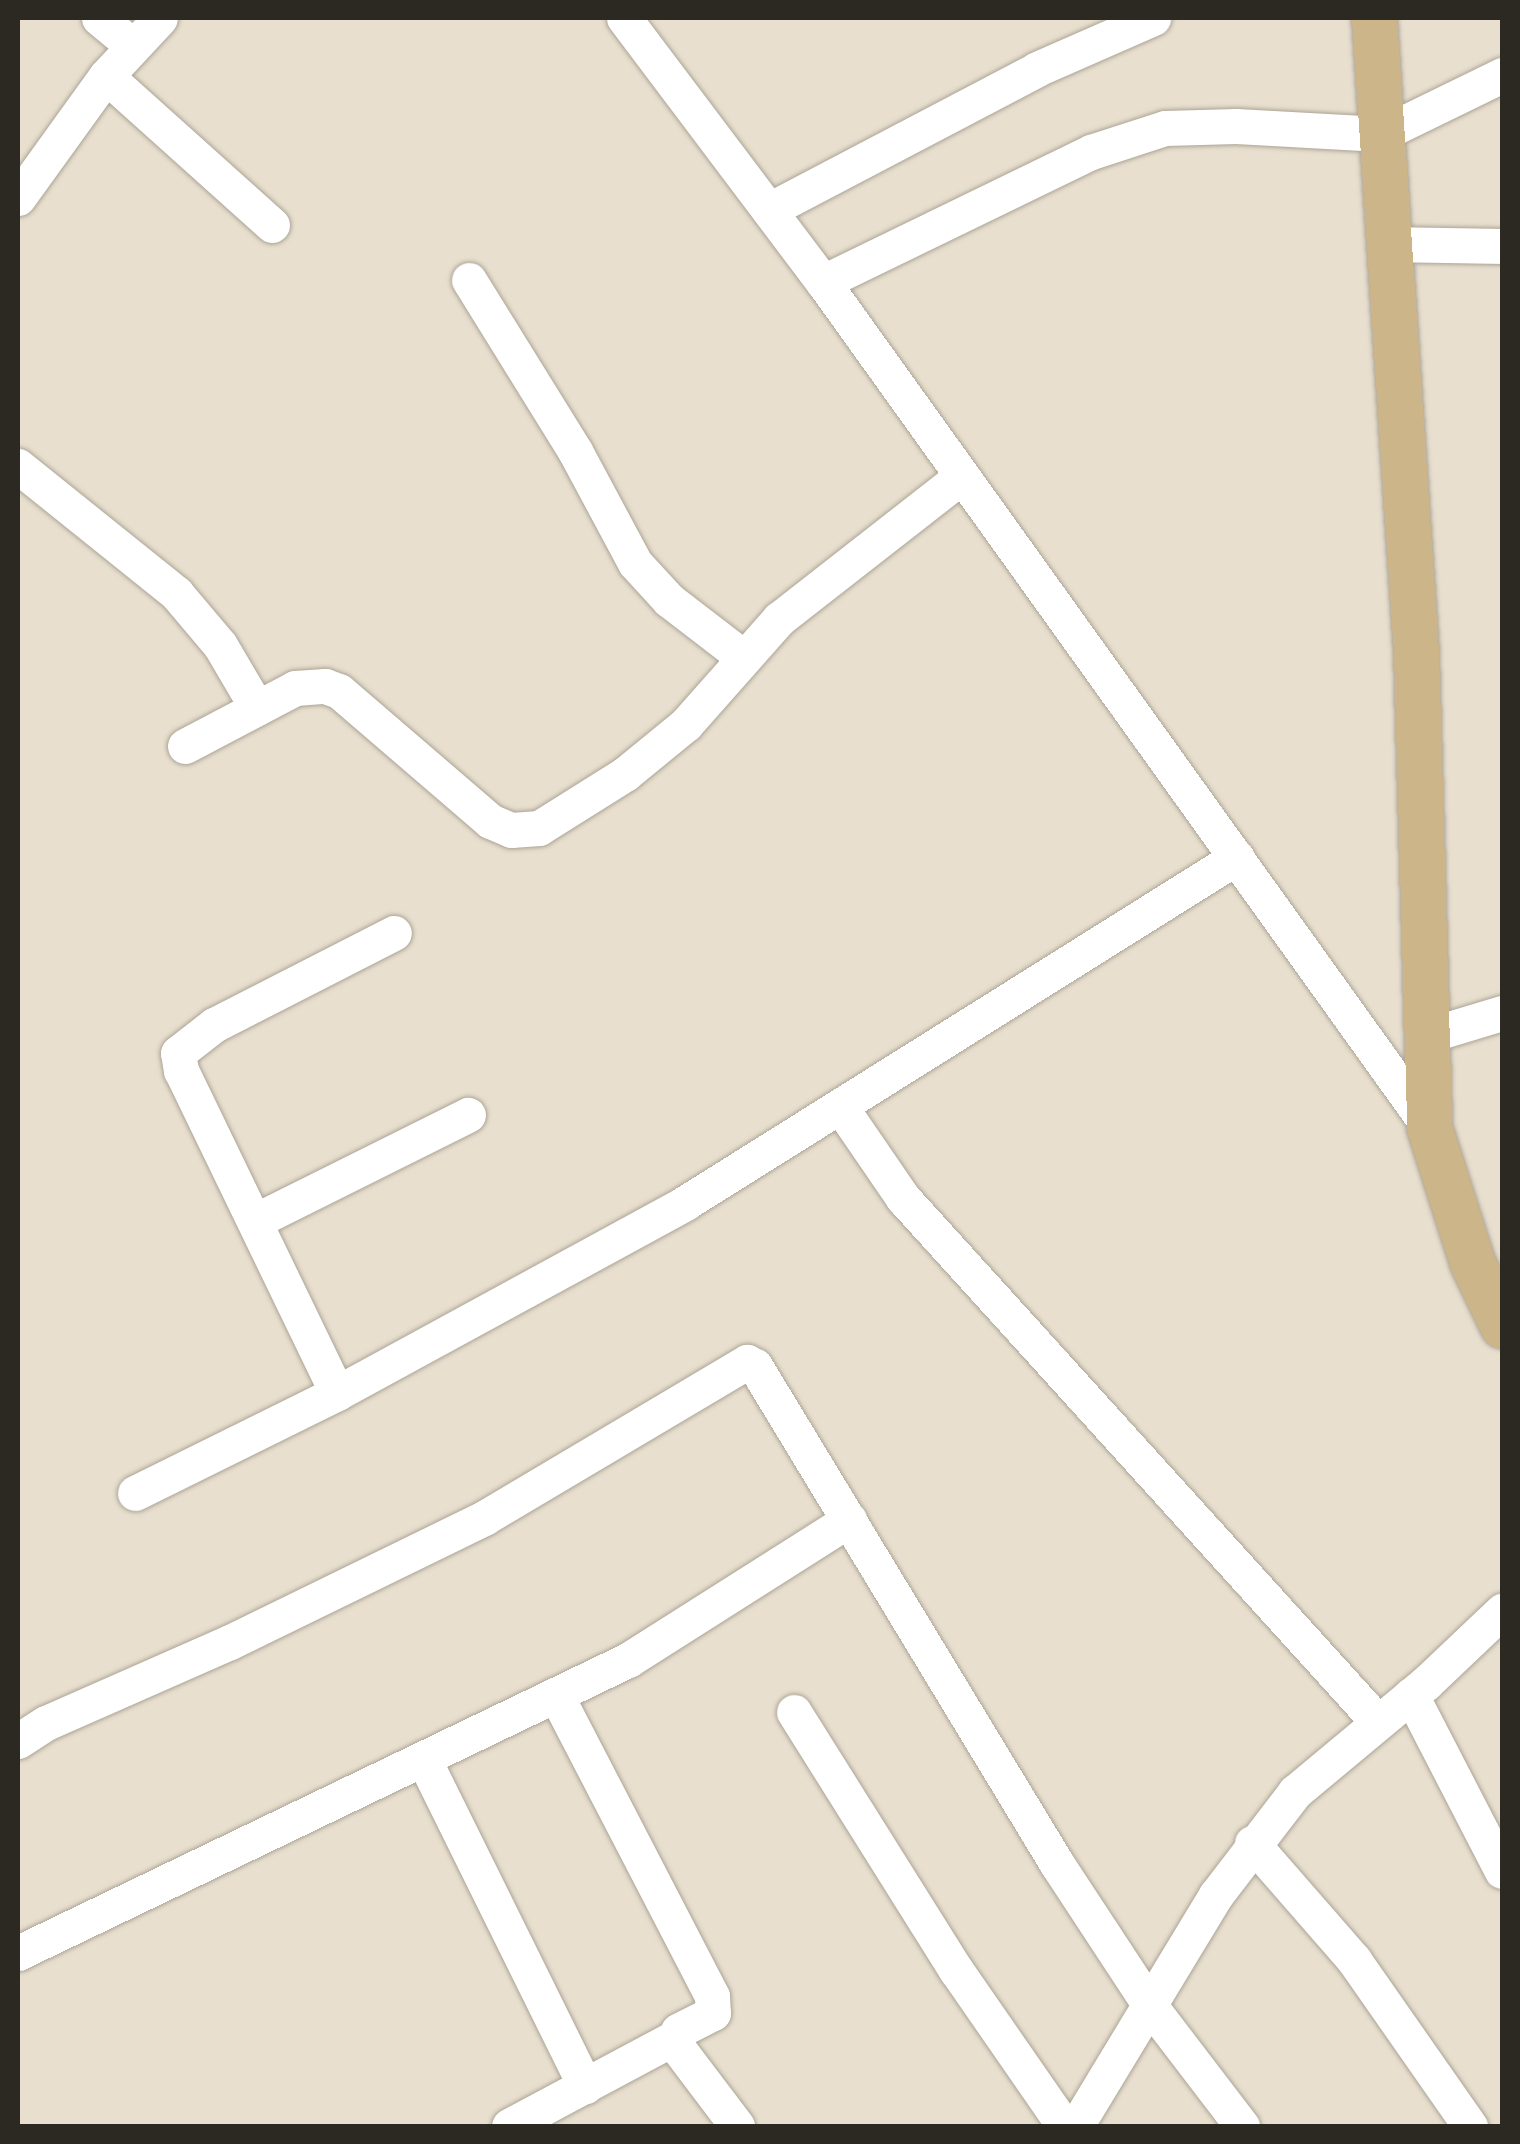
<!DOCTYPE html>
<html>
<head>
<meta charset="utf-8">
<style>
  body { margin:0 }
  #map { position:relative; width:1520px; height:2144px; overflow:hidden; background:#e8dfcf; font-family:"Nunito Sans",sans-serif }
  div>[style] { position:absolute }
  .roads { filter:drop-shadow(0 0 2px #aca495) drop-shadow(0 0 2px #aca495) }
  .minor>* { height:35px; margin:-17.5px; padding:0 17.5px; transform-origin:17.5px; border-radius:17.5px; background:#fff }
  .major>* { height:45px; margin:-22.5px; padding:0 22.5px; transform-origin:22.5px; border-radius:22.5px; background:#cbb589 }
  span { translate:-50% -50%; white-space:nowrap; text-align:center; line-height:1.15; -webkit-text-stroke:9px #e8dfcf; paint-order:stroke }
  .frame { position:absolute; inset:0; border:20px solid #2c2923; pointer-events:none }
</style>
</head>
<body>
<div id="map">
  <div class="roads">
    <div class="minor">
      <div style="left:99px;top:18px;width:44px;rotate:39.5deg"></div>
      <div style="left:624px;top:18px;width:331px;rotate:53deg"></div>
      <div style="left:823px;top:282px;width:1040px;rotate:54.35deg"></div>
      <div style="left:106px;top:76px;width:223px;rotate:41.9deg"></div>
      <div style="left:18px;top:198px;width:150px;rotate:-54.2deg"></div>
      <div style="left:106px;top:76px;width:79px;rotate:-47deg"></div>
      <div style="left:769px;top:210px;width:303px;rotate:-27.7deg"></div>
      <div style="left:1037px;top:69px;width:127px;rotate:-23.7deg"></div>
      <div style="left:1388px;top:244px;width:114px;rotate:1deg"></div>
      <div style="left:469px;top:280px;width:201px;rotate:58.2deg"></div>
      <div style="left:575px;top:451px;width:127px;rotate:61.8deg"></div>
      <div style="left:635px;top:563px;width:50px;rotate:47.4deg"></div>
      <div style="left:669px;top:600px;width:93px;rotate:37.6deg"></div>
      <div style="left:823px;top:282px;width:298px;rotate:-25.9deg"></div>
      <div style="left:1091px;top:152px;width:78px;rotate:-18deg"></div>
      <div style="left:1165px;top:128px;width:71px;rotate:-1.6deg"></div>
      <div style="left:1236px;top:126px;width:145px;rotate:3.2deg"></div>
      <div style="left:1381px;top:134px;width:135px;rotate:-26deg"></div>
      <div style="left:18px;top:466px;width:203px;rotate:38.8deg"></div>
      <div style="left:176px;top:593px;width:68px;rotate:49.8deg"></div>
      <div style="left:220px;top:645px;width:73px;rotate:59.6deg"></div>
      <div style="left:185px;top:746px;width:124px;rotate:-27.8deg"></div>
      <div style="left:295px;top:688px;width:30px;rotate:-4deg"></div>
      <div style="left:325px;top:686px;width:15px;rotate:20deg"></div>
      <div style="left:339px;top:691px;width:199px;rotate:40.7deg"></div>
      <div style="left:490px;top:821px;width:23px;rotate:23deg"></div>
      <div style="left:511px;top:830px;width:28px;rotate:-4deg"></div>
      <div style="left:539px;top:828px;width:102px;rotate:-32.1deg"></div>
      <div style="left:625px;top:774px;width:79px;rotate:-39.3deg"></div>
      <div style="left:686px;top:724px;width:140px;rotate:-48.5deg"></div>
      <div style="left:779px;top:619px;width:232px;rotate:-38deg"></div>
      <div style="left:1426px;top:1036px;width:79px;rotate:-16.8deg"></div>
      <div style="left:840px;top:1106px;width:112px;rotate:55.6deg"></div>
      <div style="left:903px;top:1198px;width:707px;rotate:47.81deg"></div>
      <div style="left:255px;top:1221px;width:238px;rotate:-26.5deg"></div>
      <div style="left:337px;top:1393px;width:358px;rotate:-115.8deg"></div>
      <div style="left:181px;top:1071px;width:18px;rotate:-99deg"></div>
      <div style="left:178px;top:1053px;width:46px;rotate:-37.9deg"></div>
      <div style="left:214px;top:1025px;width:202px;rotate:-27.1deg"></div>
      <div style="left:135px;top:1493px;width:225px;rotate:-26.3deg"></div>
      <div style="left:337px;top:1393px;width:396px;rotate:-28.6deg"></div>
      <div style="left:685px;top:1203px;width:651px;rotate:-32.08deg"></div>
      <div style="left:556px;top:1695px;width:339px;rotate:62.6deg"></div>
      <div style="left:712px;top:1996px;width:17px;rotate:87deg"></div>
      <div style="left:713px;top:2013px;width:39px;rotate:153deg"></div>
      <div style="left:678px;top:2031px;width:13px;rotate:103deg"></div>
      <div style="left:675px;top:2044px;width:103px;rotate:52.9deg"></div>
      <div style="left:1411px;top:1695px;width:198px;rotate:62.7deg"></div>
      <div style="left:794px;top:1712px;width:305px;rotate:57.9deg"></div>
      <div style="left:956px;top:1970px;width:190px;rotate:55.3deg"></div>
      <div style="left:18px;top:1741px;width:33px;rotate:-33deg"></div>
      <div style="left:46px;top:1723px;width:201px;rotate:-23.8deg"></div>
      <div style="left:230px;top:1642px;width:283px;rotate:-26deg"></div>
      <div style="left:484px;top:1518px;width:306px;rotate:-30.7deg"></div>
      <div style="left:747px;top:1362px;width:9px;rotate:27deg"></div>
      <div style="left:755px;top:1366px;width:582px;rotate:58.77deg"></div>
      <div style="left:1057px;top:1864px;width:171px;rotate:56.7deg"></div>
      <div style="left:1151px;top:2007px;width:150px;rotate:52.6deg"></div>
      <div style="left:424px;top:1760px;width:364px;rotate:63.7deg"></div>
      <div style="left:1252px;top:1843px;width:155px;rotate:48.9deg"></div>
      <div style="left:1354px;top:1960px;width:203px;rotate:55.1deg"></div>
      <div style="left:18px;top:1953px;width:677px;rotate:-25.66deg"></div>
      <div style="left:628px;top:1660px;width:262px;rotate:-32.4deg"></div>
      <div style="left:509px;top:2126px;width:187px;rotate:-28.1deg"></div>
      <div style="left:1076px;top:2126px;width:270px;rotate:-58.8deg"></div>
      <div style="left:1216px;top:1895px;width:130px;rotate:-52.5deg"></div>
      <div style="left:1295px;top:1792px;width:170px;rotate:-39.8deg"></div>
      <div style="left:1426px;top:1683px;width:105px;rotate:-43.5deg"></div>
    </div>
    <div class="major">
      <div style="left:1374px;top:18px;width:635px;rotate:86.21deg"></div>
      <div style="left:1416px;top:652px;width:475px;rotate:88.4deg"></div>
      <div style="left:1429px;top:1127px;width:142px;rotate:72.3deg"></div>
      <div style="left:1472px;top:1262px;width:70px;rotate:64.5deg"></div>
    </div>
  </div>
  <div class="frame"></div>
</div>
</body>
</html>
